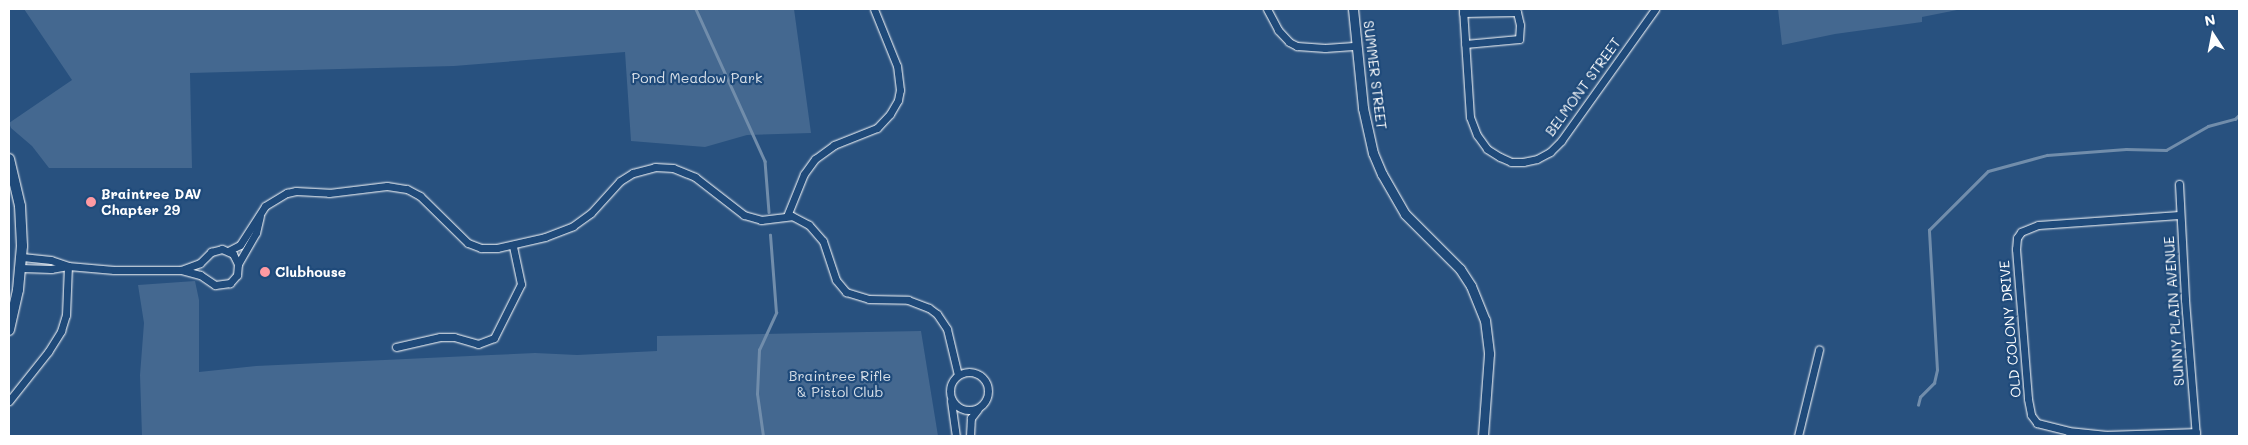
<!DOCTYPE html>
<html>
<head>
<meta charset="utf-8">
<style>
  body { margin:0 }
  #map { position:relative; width:2248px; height:445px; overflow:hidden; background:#28517f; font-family:Mali,sans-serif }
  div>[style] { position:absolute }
  .green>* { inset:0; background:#446890 }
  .stream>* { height:2.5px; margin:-1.25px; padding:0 1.25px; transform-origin:1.25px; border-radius:1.25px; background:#718dab }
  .roads { filter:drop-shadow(0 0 1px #fff) drop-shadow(0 0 1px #fff) }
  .minor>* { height:7px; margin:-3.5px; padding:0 3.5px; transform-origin:3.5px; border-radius:3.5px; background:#1f4a7a }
  .minor>.ring { margin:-3.5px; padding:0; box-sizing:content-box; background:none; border:7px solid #1f4a7a; border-radius:50% }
  .tertiary>* { height:9px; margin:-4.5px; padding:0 4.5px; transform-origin:4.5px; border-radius:4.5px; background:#1f4a7a }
  .secondary>* { height:10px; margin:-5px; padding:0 5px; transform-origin:5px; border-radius:5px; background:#1f4a7a }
  .dots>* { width:14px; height:14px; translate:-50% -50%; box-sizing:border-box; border:2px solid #1f4a7a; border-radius:50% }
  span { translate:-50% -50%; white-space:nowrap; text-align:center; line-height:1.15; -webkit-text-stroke:4.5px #1f4a7a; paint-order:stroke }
  .street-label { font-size:14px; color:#fff }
  .park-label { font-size:14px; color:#dae1e9 }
  .poi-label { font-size:14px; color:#fff; font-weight:700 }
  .left { translate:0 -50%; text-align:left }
  .frame { position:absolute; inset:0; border:10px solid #fff; pointer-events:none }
  .north { position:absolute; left:2188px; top:10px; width:50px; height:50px; -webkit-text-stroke:4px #1f4a7a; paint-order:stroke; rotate:349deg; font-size:14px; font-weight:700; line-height:20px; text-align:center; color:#fff }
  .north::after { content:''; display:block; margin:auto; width:18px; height:22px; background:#fff; clip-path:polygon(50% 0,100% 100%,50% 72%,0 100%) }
</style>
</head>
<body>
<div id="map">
  <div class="green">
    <div style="clip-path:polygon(24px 9px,794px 9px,811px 133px,747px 135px,705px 147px,631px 141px,625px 52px,454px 66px,190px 73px,192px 168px,49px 168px,32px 146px,11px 128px,9px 123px,72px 80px)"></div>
    <div style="clip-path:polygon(1778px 9px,1962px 9px,1922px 17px,1922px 22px,1835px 34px,1782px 45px)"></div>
    <div style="clip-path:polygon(195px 281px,199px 300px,199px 372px,256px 366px,491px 355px,535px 353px,577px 355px,657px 351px,657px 336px,921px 331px,938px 436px,142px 436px,140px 375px,144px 323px,138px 285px)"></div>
  </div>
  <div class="stream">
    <div style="left:696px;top:9px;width:167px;rotate:65.6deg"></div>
    <div style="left:765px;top:161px;width:51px;rotate:85.5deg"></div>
    <div style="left:1918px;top:405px;width:8px;rotate:-76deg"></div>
    <div style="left:1920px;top:397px;width:20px;rotate:-45deg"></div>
    <div style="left:1934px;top:383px;width:13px;rotate:-77deg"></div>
    <div style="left:1937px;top:370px;width:140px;rotate:-93.3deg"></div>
    <div style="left:1929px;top:230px;width:83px;rotate:-45deg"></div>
    <div style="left:1988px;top:171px;width:61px;rotate:-15.2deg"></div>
    <div style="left:2047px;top:155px;width:79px;rotate:-4.3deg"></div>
    <div style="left:2126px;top:149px;width:40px;rotate:1.4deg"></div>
    <div style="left:2166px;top:150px;width:48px;rotate:-29.7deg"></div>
    <div style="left:2208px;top:126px;width:28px;rotate:-15deg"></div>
    <div style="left:2235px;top:119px;width:6px;rotate:-45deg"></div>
    <div style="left:763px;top:436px;width:42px;rotate:-98.1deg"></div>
    <div style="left:757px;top:394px;width:44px;rotate:-87.4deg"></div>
    <div style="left:759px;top:350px;width:41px;rotate:-65.3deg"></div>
    <div style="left:776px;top:313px;width:78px;rotate:-94.4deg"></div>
  </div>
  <div class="roads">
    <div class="minor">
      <div style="left:1267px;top:9px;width:24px;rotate:62deg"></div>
      <div style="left:1278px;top:30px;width:16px;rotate:47deg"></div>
      <div style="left:1289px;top:42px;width:9px;rotate:27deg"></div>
      <div style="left:1297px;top:46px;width:28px;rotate:4deg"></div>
      <div style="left:1325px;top:48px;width:32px;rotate:-4deg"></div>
      <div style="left:1463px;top:9px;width:108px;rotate:86.3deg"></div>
      <div style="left:1470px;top:117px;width:19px;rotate:69deg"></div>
      <div style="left:1477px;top:135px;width:17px;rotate:54deg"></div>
      <div style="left:1487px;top:149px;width:15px;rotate:32deg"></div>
      <div style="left:1500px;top:157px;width:12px;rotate:24deg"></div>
      <div style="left:1511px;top:162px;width:12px"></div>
      <div style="left:1523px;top:162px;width:14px;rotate:-12deg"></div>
      <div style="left:1537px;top:159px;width:15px;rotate:-28deg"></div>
      <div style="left:1550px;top:152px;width:16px;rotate:-45deg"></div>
      <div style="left:1561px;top:141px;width:162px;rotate:-54.5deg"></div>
      <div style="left:1463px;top:13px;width:54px;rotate:-1.1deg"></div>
      <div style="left:1517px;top:12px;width:13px;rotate:77deg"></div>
      <div style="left:1520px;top:25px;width:14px;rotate:94deg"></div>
      <div style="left:1519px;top:39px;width:54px;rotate:174.7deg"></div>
      <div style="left:2179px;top:184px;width:116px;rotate:87deg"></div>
      <div style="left:2185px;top:300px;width:136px;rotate:85.4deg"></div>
      <div style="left:2179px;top:215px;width:141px;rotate:175.9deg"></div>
      <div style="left:2038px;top:225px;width:18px;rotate:158deg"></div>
      <div style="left:2021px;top:232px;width:7px;rotate:124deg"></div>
      <div style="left:2017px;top:238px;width:11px;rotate:95deg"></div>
      <div style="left:2016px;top:249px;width:150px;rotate:85.4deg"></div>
      <div style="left:2028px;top:399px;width:16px;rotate:79deg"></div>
      <div style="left:2031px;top:415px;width:10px;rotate:53deg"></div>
      <div style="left:2037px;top:423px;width:32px;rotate:14deg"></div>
      <div style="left:2068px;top:431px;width:39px;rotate:6deg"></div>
      <div style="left:2107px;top:435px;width:89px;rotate:-1.9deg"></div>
      <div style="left:787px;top:216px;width:45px;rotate:-68deg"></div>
      <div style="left:804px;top:174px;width:19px;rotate:-54deg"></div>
      <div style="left:815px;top:159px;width:24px;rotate:-36deg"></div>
      <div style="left:834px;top:145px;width:46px;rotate:-21.6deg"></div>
      <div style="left:877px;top:128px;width:19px;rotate:-47deg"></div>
      <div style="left:890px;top:114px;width:16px;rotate:-60deg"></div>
      <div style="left:898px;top:100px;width:10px;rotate:-79deg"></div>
      <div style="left:900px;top:90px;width:24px;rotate:-97deg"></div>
      <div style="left:897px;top:66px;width:61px;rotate:-112deg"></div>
      <div style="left:222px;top:249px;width:12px;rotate:24deg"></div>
      <div style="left:233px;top:254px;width:11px;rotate:63deg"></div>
      <div style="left:238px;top:264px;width:11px;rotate:95deg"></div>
      <div style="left:237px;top:275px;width:11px;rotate:131deg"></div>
      <div style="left:230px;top:283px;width:15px;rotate:172deg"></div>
      <div style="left:215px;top:285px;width:18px;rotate:-146deg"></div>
      <div style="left:200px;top:275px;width:20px;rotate:-165deg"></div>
      <div style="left:181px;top:270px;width:20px;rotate:-20deg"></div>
      <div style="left:200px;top:263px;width:16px;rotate:-45deg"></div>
      <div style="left:211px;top:252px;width:11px;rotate:-15deg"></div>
      <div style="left:228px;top:251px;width:13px;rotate:-27deg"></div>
      <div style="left:240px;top:245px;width:46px;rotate:-57.3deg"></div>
      <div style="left:265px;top:206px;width:26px;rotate:-31deg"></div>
      <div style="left:287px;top:193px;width:9px;rotate:-13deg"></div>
      <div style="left:296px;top:191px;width:33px;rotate:3deg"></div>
      <div style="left:329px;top:193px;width:58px;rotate:-6.9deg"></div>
      <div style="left:387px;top:186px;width:20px;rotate:9deg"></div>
      <div style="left:407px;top:189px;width:15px;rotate:28deg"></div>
      <div style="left:420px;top:196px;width:67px;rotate:44.4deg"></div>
      <div style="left:468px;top:243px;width:14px;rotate:21deg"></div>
      <div style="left:481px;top:248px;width:16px"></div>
      <div style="left:497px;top:248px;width:49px;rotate:-12.9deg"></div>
      <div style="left:545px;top:237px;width:30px;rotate:-21deg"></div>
      <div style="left:573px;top:226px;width:22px;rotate:-36deg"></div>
      <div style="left:591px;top:213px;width:43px;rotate:-47.8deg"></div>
      <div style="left:620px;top:181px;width:15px;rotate:-32deg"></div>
      <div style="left:633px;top:173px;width:23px;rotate:-15deg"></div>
      <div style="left:655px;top:167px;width:18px;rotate:3deg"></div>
      <div style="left:673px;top:168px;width:24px;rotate:22deg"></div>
      <div style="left:695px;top:177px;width:62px;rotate:37.8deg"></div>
      <div style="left:744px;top:215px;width:18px;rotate:16deg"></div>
      <div style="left:761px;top:220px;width:31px;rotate:-7deg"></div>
      <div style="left:792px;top:216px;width:19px;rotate:28deg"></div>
      <div style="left:809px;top:225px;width:21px;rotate:49deg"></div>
      <div style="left:823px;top:241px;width:41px;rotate:71.6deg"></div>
      <div style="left:836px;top:280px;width:16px;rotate:50deg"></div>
      <div style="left:846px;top:292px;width:24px;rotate:17deg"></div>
      <div style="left:869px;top:299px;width:39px;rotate:1deg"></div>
      <div style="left:908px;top:300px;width:22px;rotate:21deg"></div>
      <div style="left:929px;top:308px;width:10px;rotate:37deg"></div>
      <div style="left:937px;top:314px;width:18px;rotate:56deg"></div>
      <div style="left:947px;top:329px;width:47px;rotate:76.6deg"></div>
      <div style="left:22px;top:257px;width:29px;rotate:6deg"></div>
      <div style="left:51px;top:260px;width:18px;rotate:19deg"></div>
      <div style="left:68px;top:266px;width:46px;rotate:5deg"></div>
      <div style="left:114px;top:270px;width:67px"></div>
      <div style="left:238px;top:264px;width:36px;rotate:-60deg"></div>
      <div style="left:256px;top:233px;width:17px;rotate:-77deg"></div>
      <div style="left:21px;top:268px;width:30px;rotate:2deg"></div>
      <div style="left:51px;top:269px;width:17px;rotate:-10deg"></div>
      <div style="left:396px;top:347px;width:45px;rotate:-12.8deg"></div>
      <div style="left:440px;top:337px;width:14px"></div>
      <div style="left:454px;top:337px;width:25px;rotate:16deg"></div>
      <div style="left:478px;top:344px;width:17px;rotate:-21deg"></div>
      <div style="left:494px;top:338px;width:60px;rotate:-63.4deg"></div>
      <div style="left:521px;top:284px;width:40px;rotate:-102deg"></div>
      <div class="ring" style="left:950px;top:372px;width:31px;height:31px"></div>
      <div style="left:9px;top:401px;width:63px;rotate:-51.5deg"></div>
      <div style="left:48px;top:352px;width:25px;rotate:-58deg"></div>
      <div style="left:61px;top:331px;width:17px;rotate:-73deg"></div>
      <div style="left:66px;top:315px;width:49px;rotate:-87.7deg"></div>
      <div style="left:951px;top:401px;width:35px;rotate:82deg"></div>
      <div style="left:970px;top:436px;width:18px;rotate:-87deg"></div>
      <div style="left:971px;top:418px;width:11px;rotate:-52deg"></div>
      <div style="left:1798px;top:436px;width:89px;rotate:-76.3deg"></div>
    </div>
    <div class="tertiary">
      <div style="left:1353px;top:9px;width:100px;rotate:84.2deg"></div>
      <div style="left:1363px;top:108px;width:46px;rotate:77.5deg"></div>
      <div style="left:1373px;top:153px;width:23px;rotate:67deg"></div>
      <div style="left:1382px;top:174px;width:46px;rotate:60.1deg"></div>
      <div style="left:1405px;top:214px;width:78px;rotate:45deg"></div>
      <div style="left:1460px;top:269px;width:20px;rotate:57deg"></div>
      <div style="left:1471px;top:286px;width:37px;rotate:68deg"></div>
      <div style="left:1485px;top:320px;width:34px;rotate:83deg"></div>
      <div style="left:1489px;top:354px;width:82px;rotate:94.2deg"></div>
    </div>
    <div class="secondary">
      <div style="left:9px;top:159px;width:48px;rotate:76.8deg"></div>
      <div style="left:20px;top:206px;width:40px;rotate:87.1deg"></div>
      <div style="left:22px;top:246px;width:44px;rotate:95.2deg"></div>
      <div style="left:18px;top:290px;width:41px;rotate:102.7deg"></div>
    </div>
  </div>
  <div class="dots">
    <div style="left:91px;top:202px;background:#ff9aa2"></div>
    <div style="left:265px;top:272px;background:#ff9aa2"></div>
  </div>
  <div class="street-label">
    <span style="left:1375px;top:75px;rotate:83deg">SUMMER STREET</span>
    <span style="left:1583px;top:87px;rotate:-54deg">BELMONT STREET</span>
    <span style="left:2174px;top:311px;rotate:-94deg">SUNNY PLAIN AVENUE</span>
    <span style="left:2010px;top:329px;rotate:-95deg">OLD COLONY DRIVE</span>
  </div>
  <div class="park-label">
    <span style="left:697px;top:78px">Pond Meadow Park</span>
    <span style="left:840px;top:384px">Braintree Rifle<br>&amp; Pistol Club</span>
  </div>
  <div class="poi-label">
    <span class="left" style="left:101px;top:202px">Braintree DAV<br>Chapter 29</span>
    <span class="left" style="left:275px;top:272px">Clubhouse</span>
  </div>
  <div class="frame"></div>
  <div class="north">N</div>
</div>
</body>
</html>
